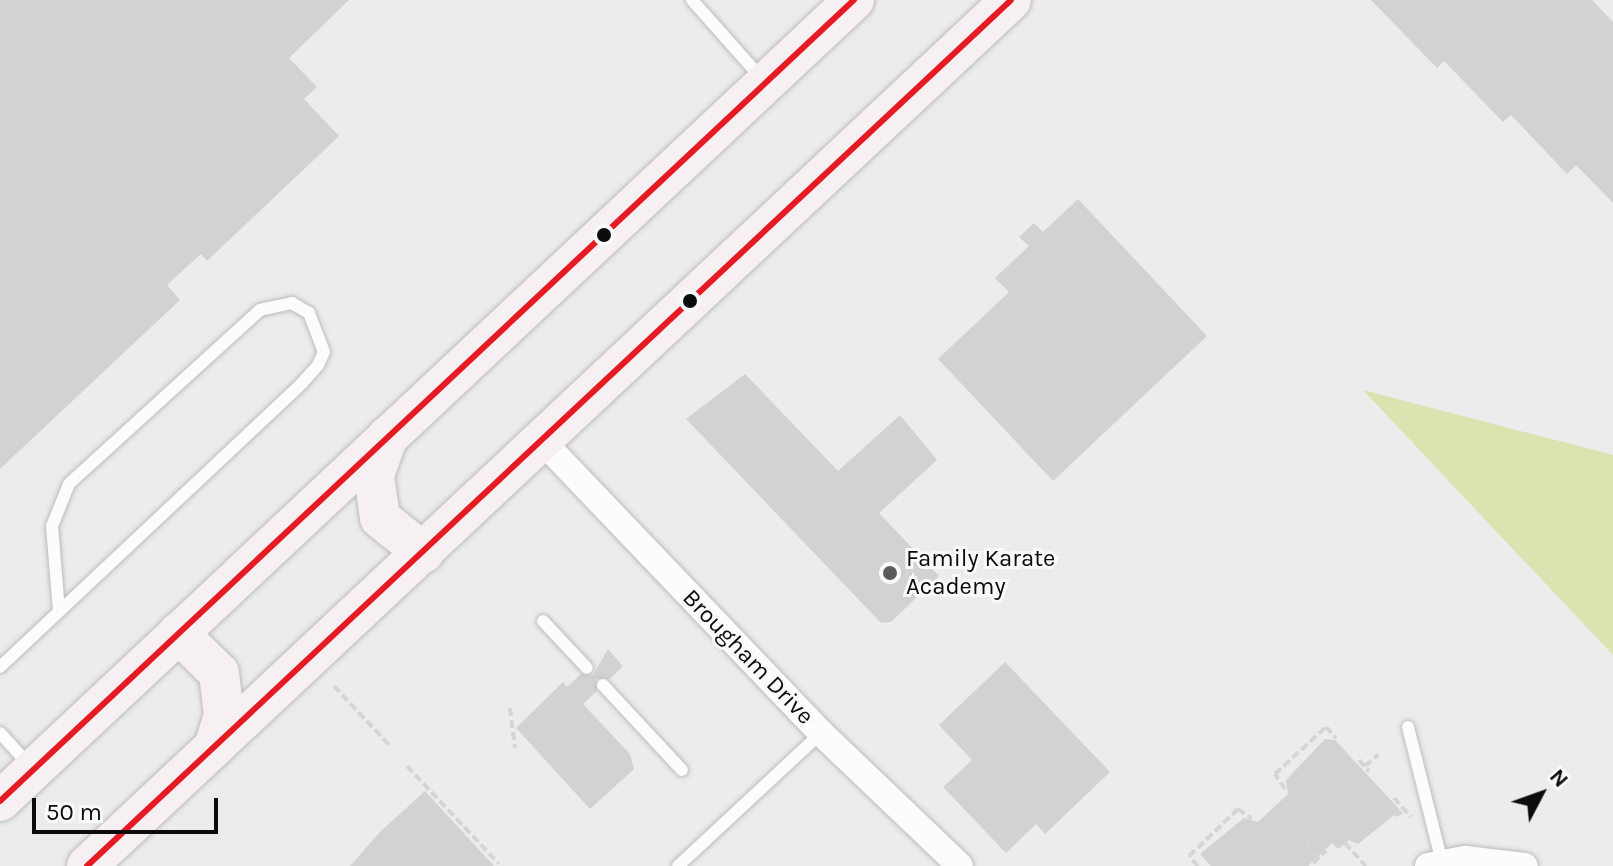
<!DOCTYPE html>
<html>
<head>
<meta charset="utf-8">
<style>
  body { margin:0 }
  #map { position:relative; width:1613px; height:866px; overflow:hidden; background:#ececed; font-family:Karla,sans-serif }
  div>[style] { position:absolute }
  .green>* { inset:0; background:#d9e4b1 }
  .building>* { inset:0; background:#d3d2d2 }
  .path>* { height:4px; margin-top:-2px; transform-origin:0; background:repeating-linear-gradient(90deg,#d5d5d6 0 8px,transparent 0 12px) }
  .roads { filter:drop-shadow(0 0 2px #bcbcbd) drop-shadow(0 0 2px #bcbcbd) }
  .service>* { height:12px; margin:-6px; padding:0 6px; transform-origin:6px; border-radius:6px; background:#fcfcfc }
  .minor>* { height:26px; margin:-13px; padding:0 13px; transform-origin:13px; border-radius:13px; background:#fcfcfc }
  .primary>* { height:40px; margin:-20px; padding:0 20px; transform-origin:20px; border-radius:20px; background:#f6f0f2 }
  .bus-1>* { height:6px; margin:-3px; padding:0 3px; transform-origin:3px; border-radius:3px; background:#e51a23 }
  .dots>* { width:22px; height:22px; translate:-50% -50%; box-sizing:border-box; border:4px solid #f8f9fb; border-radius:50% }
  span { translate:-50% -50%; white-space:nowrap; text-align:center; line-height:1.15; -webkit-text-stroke:6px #f8f9fb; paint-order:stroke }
  .poi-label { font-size:24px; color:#0c0c0d }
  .left { translate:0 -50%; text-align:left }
  .street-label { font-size:24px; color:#0c0c0d }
  .north { position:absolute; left:1501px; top:754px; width:80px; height:80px; -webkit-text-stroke:6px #f8f9fb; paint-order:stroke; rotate:49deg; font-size:22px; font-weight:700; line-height:32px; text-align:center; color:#0c0c0d }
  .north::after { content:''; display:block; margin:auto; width:28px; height:36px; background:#0c0c0d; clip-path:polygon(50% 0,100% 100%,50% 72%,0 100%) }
  .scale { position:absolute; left:32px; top:798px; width:186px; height:36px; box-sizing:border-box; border:4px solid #0c0c0d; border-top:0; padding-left:10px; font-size:24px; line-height:28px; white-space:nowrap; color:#0c0c0d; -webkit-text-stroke:6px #f8f9fb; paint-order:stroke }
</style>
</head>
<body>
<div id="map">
  <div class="green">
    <div style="clip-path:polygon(1363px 390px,1613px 455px,1613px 655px,1493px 528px)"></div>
  </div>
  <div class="building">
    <div style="clip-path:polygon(0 0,349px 0,289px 58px,317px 87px,304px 99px,339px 136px,207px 261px,201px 254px,167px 285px,180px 300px,0 469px)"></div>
    <div style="clip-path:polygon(1371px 0,1592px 0,1613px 22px,1613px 203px,1576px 165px,1567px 174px,1511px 115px,1503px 122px,1444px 61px,1437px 68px)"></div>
    <div style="clip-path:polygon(1078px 199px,1207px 336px,1053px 481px,938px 359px,1009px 292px,995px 278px,1029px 246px,1019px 237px,1034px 223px,1043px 232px)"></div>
    <div style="clip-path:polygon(745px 374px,838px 471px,900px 415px,937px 460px,879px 513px,939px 576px,891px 622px,881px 623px,686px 419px)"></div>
    <div style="clip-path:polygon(608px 649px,623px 666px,610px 679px,596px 679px,597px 691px,583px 704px,630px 754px,634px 769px,590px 809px,516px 728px,563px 682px,567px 687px,581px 674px,593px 675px)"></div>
    <div style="clip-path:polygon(1005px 662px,1110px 772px,1045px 834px,1036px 824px,1006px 853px,943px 787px,972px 760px,939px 725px)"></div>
    <div style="clip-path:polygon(1325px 739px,1335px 740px,1400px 810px,1358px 844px,1349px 840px,1338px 849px,1332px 843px,1308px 866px,1211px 866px,1200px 854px,1244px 818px,1258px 822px,1288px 794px,1286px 780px)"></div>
    <div style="clip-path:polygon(425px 791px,494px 866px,350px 866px,380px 832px)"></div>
  </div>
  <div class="path">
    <div style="left:334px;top:686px;width:82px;rotate:47deg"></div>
    <div style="left:510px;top:708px;width:40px;rotate:82.9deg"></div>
    <div style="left:1359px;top:760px;width:15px;rotate:48deg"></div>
    <div style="left:407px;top:766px;width:134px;rotate:46.8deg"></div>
    <div style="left:1365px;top:766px;width:18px;rotate:-41deg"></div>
    <div style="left:1285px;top:789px;width:18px;rotate:-124deg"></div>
    <div style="left:1275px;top:774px;width:69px;rotate:-42.7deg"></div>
    <div style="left:1326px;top:727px;width:15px;rotate:48deg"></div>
    <div style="left:1394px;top:798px;width:25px;rotate:48deg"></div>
    <div style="left:1394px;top:815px;width:13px;rotate:-18deg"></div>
    <div style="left:1306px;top:843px;width:19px;rotate:47deg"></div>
    <div style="left:1345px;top:843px;width:31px;rotate:48deg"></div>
    <div style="left:1313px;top:863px;width:18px;rotate:-43deg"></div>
    <div style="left:1198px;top:866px;width:13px;rotate:-132deg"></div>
    <div style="left:1189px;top:856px;width:68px;rotate:-43.8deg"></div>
    <div style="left:1238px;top:809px;width:17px;rotate:36deg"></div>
  </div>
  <div class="roads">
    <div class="service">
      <div style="left:692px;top:0;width:107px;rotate:48.4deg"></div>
      <div style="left:543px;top:621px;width:64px;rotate:46.9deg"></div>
      <div style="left:0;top:667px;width:415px;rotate:-43.2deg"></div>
      <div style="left:302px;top:383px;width:24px;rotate:-48deg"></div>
      <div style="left:318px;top:365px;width:14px;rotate:-65deg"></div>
      <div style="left:324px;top:352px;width:42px;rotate:-111deg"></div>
      <div style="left:309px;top:313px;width:20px;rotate:-150deg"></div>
      <div style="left:292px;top:303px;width:33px;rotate:168deg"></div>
      <div style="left:260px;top:310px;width:258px;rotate:137.7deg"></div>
      <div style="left:69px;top:484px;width:45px;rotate:112deg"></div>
      <div style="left:52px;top:526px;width:85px;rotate:85.3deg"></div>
      <div style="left:603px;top:685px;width:116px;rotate:47.1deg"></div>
      <div style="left:1408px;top:727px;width:139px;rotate:75.9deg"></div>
      <div style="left:0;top:733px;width:46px;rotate:47.6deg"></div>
      <div style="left:678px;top:866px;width:195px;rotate:-42.9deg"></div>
    </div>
    <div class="minor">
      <div style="left:542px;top:441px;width:404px;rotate:46.3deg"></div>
      <div style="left:821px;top:733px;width:192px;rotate:43.7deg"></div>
      <div style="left:1428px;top:866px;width:38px;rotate:-11deg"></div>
      <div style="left:1465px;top:859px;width:60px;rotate:6.7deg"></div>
    </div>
    <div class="primary">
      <div style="left:388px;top:436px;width:41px;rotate:109.7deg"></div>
      <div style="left:374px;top:475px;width:43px;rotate:82.1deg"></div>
      <div style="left:380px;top:518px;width:56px;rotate:38.5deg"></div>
      <div style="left:178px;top:633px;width:57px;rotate:44.3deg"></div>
      <div style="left:219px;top:673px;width:43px;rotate:83.4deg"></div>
      <div style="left:224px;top:716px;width:33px;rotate:108deg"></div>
      <div style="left:0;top:801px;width:1171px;rotate:-43.17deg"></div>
      <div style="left:87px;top:866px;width:1266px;rotate:-43.14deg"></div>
    </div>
  </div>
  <div class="bus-1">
    <div style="left:0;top:801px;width:1171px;rotate:-43.17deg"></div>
    <div style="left:87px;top:866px;width:1266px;rotate:-43.14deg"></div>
  </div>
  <div class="dots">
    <div style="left:604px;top:235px;background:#0c0c0d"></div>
    <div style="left:690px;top:301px;background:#0c0c0d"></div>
    <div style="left:890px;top:573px;background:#5a5a5b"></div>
  </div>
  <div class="poi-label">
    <span class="left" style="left:906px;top:573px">Family Karate<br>Academy</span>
  </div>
  <div class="street-label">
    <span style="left:748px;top:657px;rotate:46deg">Brougham Drive</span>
  </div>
  <div class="north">N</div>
  <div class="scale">50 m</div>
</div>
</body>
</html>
